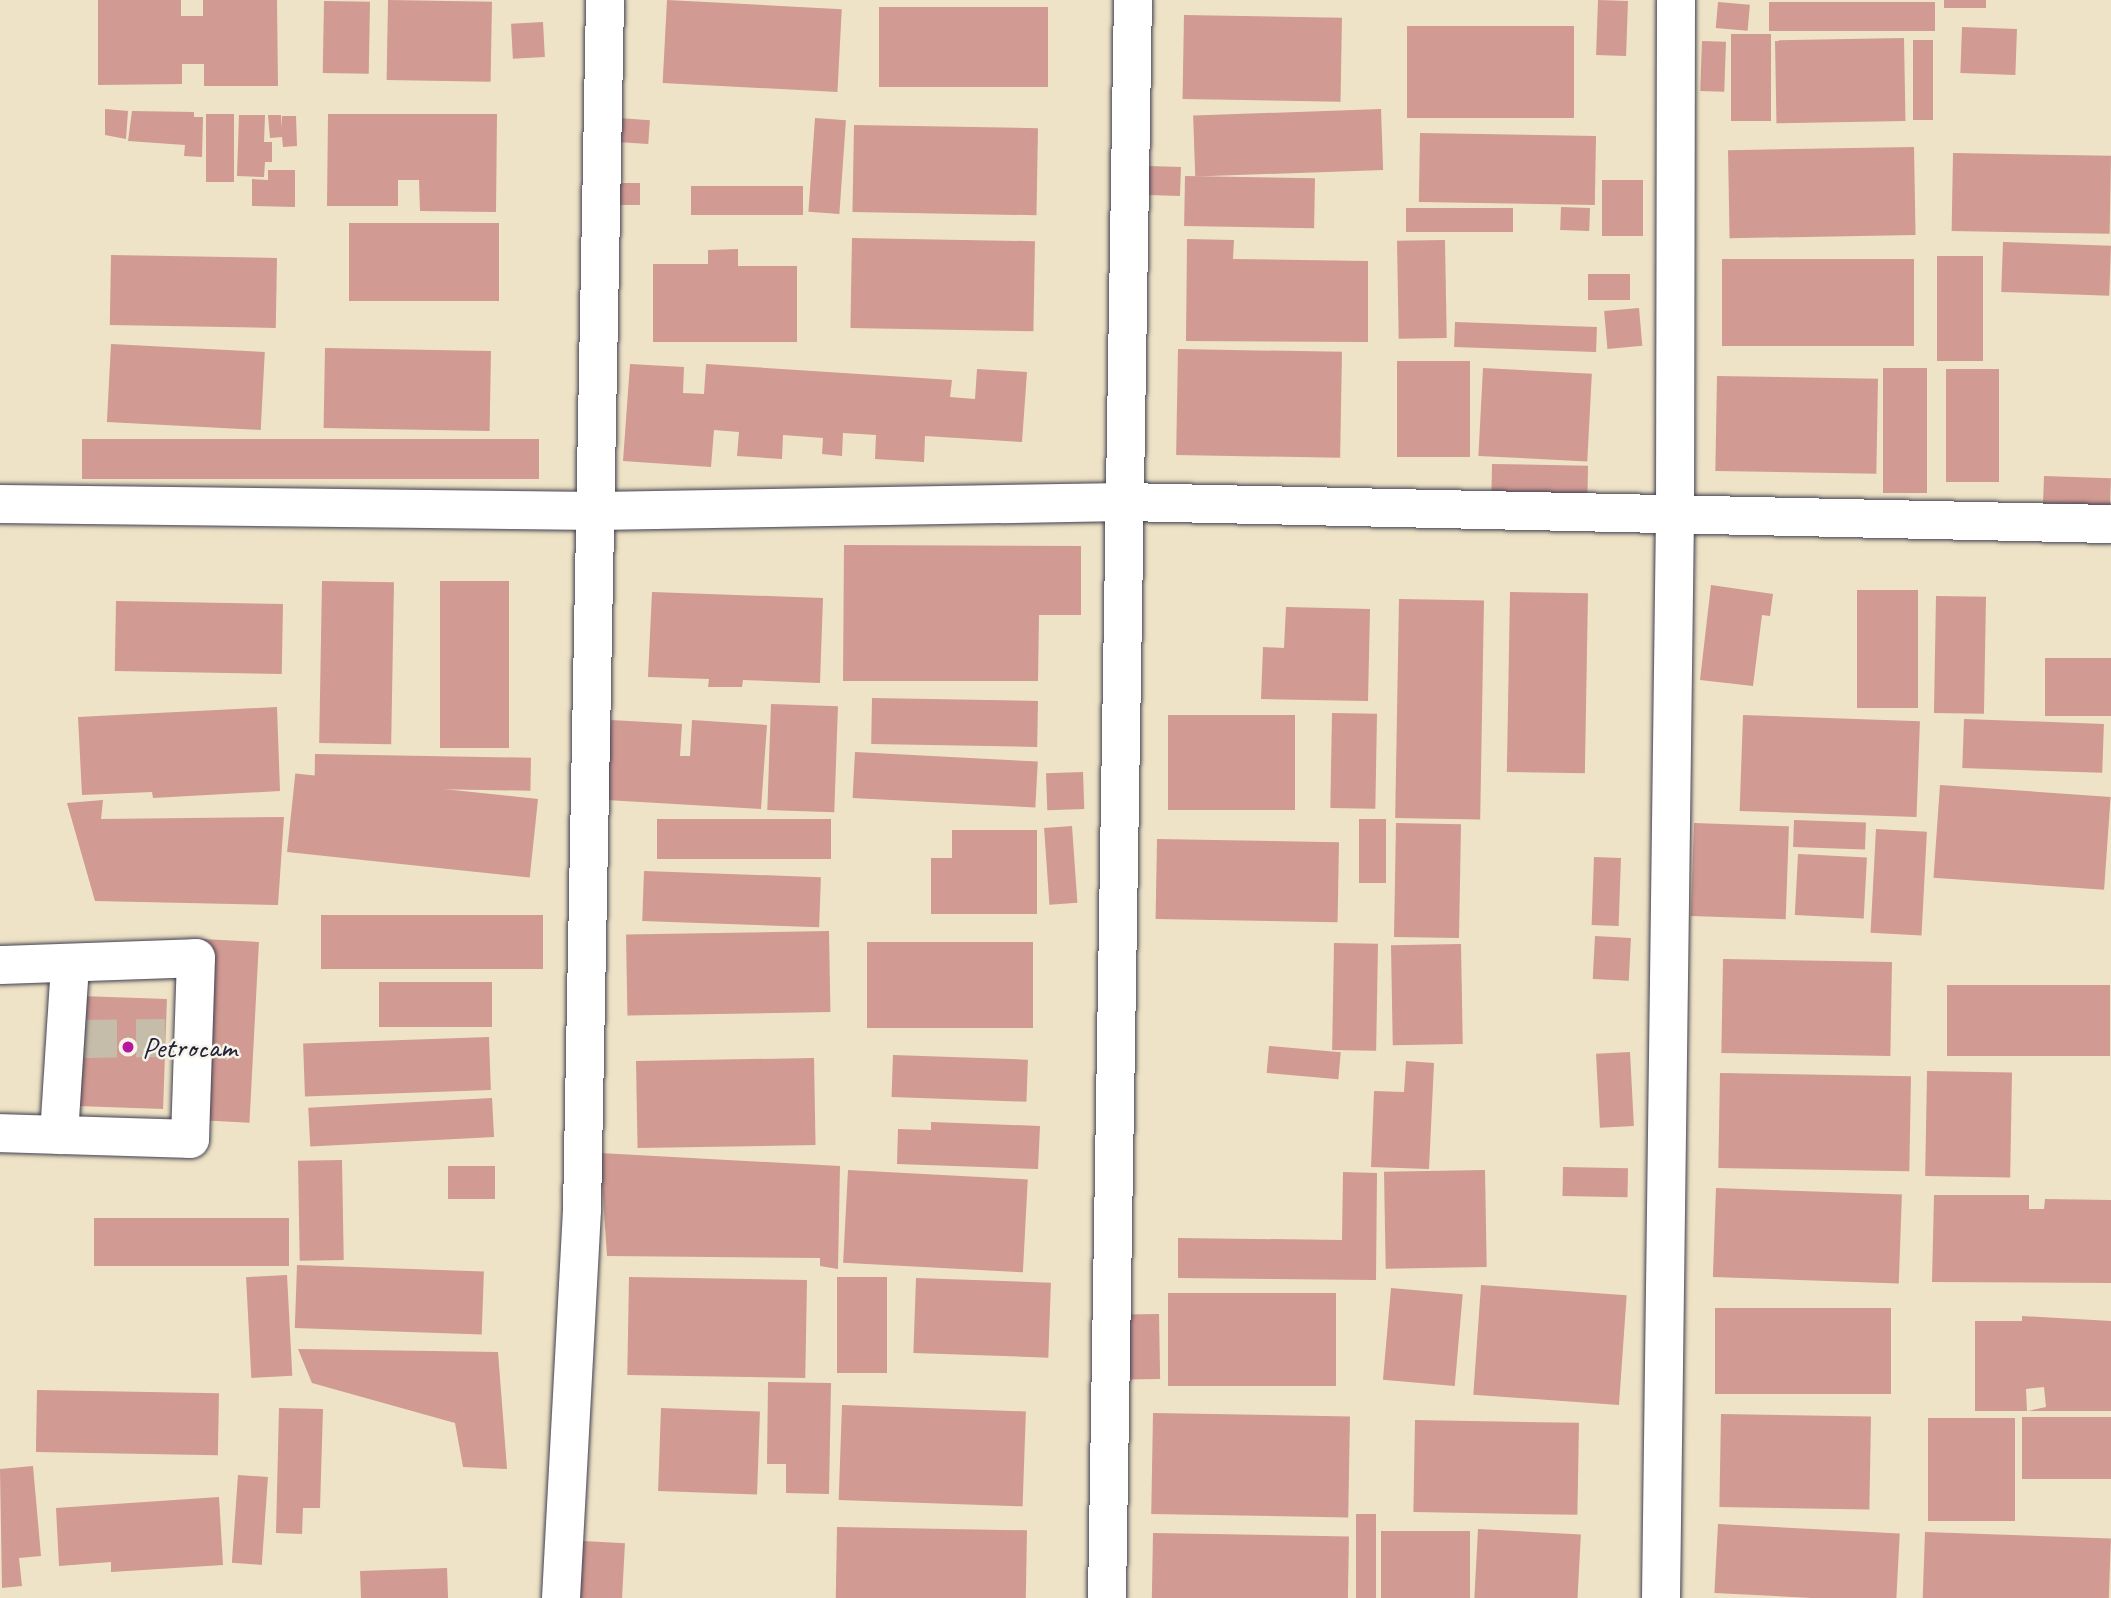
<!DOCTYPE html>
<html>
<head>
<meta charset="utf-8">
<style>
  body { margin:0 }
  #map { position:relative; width:2111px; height:1598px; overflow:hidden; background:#eee3c6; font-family:Caveat,sans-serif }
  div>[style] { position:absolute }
  .building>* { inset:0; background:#d19a92; transform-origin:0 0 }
  .minor-tunnel>* { height:38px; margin-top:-19px; transform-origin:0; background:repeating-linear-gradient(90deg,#c5bcaa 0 38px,transparent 0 57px) }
  .roads { filter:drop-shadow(0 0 2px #413f50) drop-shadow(0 0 2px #413f50) }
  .minor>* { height:38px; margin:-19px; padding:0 19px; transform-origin:19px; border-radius:19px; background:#fff }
  .dots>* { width:19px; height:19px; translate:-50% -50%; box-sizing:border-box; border:4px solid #f7f3e8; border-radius:50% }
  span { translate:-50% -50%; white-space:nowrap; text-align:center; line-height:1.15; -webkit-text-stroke:5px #f7f3e8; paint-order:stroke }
  .poi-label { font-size:30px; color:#22223b }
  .left { translate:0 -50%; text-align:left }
</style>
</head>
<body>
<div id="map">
  <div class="building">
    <div style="clip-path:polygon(98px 0,181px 0,181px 16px,203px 16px,203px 0,277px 0,278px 86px,204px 86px,204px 64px,182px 64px,182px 84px,98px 85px)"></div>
    <div style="left:388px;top:0;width:104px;height:80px;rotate:1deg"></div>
    <div style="left:667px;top:0;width:175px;height:83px;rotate:3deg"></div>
    <div style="left:1598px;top:0;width:30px;height:55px;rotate:2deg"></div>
    <div style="left:1944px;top:0;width:42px;height:8px"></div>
    <div style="left:324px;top:1px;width:46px;height:72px;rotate:1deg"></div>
    <div style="left:1718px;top:2px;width:32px;height:26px;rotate:5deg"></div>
    <div style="left:1769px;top:2px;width:166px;height:29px"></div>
    <div style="left:879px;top:7px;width:169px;height:80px"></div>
    <div style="left:1184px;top:15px;width:158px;height:84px;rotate:1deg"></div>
    <div style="left:543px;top:22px;width:35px;height:32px;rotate:87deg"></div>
    <div style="left:1574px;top:26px;width:92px;height:167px;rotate:90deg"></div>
    <div style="left:1962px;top:27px;width:55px;height:46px;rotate:2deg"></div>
    <div style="left:1731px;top:34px;width:40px;height:87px"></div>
    <div style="left:1904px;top:38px;width:83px;height:129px;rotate:89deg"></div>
    <div style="left:1913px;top:40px;width:20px;height:80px"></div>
    <div style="left:1702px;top:41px;width:24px;height:50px;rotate:2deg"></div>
    <div style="clip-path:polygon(105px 109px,128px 111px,126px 139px,105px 135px)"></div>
    <div style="left:1381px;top:109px;width:61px;height:188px;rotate:88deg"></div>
    <div style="clip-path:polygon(132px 111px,194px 112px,194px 117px,203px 117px,202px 157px,184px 156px,185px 145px,128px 141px)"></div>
    <div style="left:206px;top:114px;width:28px;height:68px"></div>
    <div style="clip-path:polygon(328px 114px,497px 114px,496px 212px,420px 211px,419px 180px,398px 180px,398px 206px,327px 206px)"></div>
    <div style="clip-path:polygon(239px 115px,265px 115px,264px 142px,272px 142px,272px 162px,265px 162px,264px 177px,237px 176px)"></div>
    <div style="clip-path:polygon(268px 115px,281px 115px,281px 128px,282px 116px,296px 116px,297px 146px,283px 147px,282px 137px,270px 138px)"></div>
    <div style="left:619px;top:118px;width:31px;height:24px;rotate:4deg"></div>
    <div style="left:815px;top:118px;width:31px;height:94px;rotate:4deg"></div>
    <div style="left:854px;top:125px;width:184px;height:87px;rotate:1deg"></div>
    <div style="left:1596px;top:136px;width:69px;height:176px;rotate:91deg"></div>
    <div style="left:1914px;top:147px;width:88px;height:186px;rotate:89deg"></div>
    <div style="left:1953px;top:153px;width:158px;height:78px;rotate:1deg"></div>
    <div style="left:1149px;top:166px;width:32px;height:29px;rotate:2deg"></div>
    <div style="clip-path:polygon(268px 170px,295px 170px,295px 207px,252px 206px,252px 179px,268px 180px)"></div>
    <div style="left:1185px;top:176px;width:130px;height:50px;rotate:1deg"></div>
    <div style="left:1602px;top:180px;width:41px;height:56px"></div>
    <div style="left:618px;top:183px;width:22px;height:22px"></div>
    <div style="left:803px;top:186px;width:29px;height:112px;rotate:90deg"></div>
    <div style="left:1561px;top:207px;width:29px;height:23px;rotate:2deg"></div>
    <div style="left:1406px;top:208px;width:107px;height:24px"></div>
    <div style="left:349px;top:223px;width:150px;height:78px"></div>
    <div style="left:852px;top:238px;width:183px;height:90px;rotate:1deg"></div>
    <div style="clip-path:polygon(1187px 239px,1234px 240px,1233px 259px,1368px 261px,1368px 342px,1186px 341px)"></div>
    <div style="left:1445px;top:240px;width:98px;height:48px;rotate:89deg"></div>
    <div style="left:2003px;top:242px;width:108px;height:50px;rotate:2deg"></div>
    <div style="clip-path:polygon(738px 249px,738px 266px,797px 266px,797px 342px,653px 342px,653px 264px,708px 264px,708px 250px)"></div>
    <div style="left:111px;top:255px;width:166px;height:70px;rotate:1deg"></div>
    <div style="left:1983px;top:256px;width:105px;height:46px;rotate:90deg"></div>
    <div style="left:1722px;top:259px;width:192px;height:87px"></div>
    <div style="left:1630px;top:274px;width:26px;height:42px;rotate:90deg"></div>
    <div style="left:1639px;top:308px;width:38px;height:35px;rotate:85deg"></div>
    <div style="left:1455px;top:322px;width:142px;height:25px;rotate:2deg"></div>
    <div style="left:111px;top:344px;width:154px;height:78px;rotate:3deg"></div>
    <div style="left:325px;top:348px;width:166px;height:80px;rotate:1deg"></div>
    <div style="left:1178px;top:349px;width:164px;height:106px;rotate:1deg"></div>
    <div style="left:1397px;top:361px;width:73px;height:96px"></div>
    <div style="clip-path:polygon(630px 364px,684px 367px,683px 393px,704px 394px,706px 364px,952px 380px,950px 397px,975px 399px,977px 369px,1027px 372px,1022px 442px,925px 436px,924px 462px,875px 459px,876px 435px,843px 433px,842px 456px,822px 454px,823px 438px,783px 435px,782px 459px,737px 456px,739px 432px,714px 430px,711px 467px,623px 461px)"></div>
    <div style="left:1483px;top:368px;width:109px;height:88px;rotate:3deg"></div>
    <div style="left:1883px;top:368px;width:44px;height:125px"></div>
    <div style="left:1946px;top:369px;width:53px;height:113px"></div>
    <div style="left:1717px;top:376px;width:161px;height:95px;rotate:1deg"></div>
    <div style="left:82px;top:439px;width:457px;height:40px"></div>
    <div style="left:1492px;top:464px;width:96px;height:37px;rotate:1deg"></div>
    <div style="left:2044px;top:476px;width:67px;height:27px;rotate:2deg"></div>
    <div style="clip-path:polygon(844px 545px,1081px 546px,1081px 615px,1039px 615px,1038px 681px,843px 681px)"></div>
    <div style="left:322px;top:581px;width:72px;height:162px;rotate:1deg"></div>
    <div style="left:440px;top:581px;width:69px;height:167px"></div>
    <div style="clip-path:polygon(1711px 585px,1773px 594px,1770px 616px,1762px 615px,1753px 686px,1700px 680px)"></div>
    <div style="left:1857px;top:590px;width:61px;height:118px"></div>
    <div style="clip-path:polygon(652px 592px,823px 598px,820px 683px,743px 680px,742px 687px,708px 687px,709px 679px,648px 677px)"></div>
    <div style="left:1510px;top:592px;width:78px;height:180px;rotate:1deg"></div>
    <div style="left:1936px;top:596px;width:50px;height:117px;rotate:1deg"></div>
    <div style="left:1399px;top:599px;width:85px;height:219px;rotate:1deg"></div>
    <div style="left:116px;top:601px;width:167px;height:70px;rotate:1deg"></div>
    <div style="clip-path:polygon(1286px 607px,1370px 609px,1368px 701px,1261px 699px,1263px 647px,1284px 648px)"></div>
    <div style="left:2045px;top:658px;width:66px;height:58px"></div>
    <div style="left:872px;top:698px;width:166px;height:46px;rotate:1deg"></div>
    <div style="left:771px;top:704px;width:67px;height:106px;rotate:2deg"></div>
    <div style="clip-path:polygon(277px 707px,280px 791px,153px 798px,152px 792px,82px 795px,78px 717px)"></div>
    <div style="left:1332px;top:713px;width:45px;height:95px;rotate:1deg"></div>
    <div style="left:1168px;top:715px;width:127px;height:95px"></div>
    <div style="left:1743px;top:715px;width:177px;height:96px;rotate:2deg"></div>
    <div style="left:1964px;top:719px;width:140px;height:49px;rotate:2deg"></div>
    <div style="clip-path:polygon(611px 720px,682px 724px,680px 756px,690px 756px,692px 720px,767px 725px,761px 809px,606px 800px)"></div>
    <div style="left:855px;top:752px;width:183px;height:46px;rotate:3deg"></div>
    <div style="left:315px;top:754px;width:216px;height:33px;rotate:1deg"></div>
    <div style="left:1083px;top:772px;width:37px;height:37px;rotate:88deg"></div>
    <div style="left:1940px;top:785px;width:171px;height:93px;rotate:4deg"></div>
    <div style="left:538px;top:799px;width:79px;height:244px;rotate:96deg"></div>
    <div style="clip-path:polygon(103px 800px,101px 819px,284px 817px,278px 905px,95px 901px,67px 803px)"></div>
    <div style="left:657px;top:819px;width:174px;height:40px"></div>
    <div style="left:1359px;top:819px;width:27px;height:64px"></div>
    <div style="left:1794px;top:820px;width:72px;height:27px;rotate:2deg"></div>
    <div style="left:1396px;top:823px;width:65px;height:114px;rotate:1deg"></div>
    <div style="left:1694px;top:823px;width:95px;height:93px;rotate:2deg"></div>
    <div style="left:1072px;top:826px;width:77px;height:28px;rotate:86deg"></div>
    <div style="left:1876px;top:829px;width:51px;height:104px;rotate:3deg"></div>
    <div style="clip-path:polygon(952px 830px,1037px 830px,1037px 914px,931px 914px,931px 858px,952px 858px)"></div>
    <div style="left:1157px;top:839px;width:182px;height:80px;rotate:1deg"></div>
    <div style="left:1798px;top:854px;width:69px;height:61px;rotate:3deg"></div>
    <div style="left:1594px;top:857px;width:27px;height:68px;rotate:2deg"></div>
    <div style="left:644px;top:871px;width:177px;height:50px;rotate:2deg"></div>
    <div style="left:543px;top:915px;width:54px;height:222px;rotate:90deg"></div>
    <div style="left:829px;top:931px;width:81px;height:203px;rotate:89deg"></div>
    <div style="left:1595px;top:936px;width:36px;height:43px;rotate:3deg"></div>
    <div style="left:202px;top:939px;width:57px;height:181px;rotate:3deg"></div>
    <div style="left:867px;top:942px;width:166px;height:86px"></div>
    <div style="left:1334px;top:943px;width:44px;height:107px;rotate:1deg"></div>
    <div style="left:1461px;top:944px;width:100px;height:70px;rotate:89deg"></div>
    <div style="left:1723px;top:959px;width:169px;height:94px;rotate:1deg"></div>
    <div style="left:379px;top:982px;width:113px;height:45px"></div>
    <div style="left:2110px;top:985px;width:71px;height:163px;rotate:90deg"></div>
    <div style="left:81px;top:996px;width:86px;height:110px;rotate:2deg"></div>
    <div style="left:489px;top:1037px;width:53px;height:186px;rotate:88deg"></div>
    <div style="left:1269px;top:1046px;width:72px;height:27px;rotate:5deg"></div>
    <div style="left:1630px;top:1052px;width:74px;height:34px;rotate:87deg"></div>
    <div style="left:893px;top:1055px;width:135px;height:42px;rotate:2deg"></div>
    <div style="left:814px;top:1058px;width:87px;height:178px;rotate:89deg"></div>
    <div style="clip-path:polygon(1406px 1061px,1434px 1063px,1429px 1169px,1371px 1167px,1374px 1091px,1404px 1092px)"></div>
    <div style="left:1927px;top:1071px;width:85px;height:105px;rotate:1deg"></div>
    <div style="left:1720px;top:1073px;width:191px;height:95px;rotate:1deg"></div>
    <div style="left:492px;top:1098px;width:39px;height:184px;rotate:87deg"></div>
    <div style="clip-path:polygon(931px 1122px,1040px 1126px,1038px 1169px,897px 1164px,898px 1129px,931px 1130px)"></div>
    <div style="clip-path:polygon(600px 1153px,840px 1166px,838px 1269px,820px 1266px,820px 1258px,607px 1256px)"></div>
    <div style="left:342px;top:1160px;width:100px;height:44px;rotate:89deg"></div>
    <div style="left:448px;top:1166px;width:47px;height:33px"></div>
    <div style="left:1563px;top:1167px;width:65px;height:29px;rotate:1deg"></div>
    <div style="left:848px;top:1170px;width:180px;height:93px;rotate:3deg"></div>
    <div style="left:1485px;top:1170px;width:97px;height:101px;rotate:89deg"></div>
    <div style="clip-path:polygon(1343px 1172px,1377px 1173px,1376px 1280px,1178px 1278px,1178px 1238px,1342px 1240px)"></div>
    <div style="left:1716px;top:1188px;width:186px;height:89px;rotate:2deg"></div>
    <div style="clip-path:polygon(1934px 1195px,2029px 1195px,2029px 1209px,2044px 1209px,2045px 1199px,2111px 1200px,2111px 1283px,1932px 1282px)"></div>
    <div style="left:289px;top:1218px;width:48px;height:195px;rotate:90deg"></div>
    <div style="left:297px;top:1265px;width:187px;height:63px;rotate:2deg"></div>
    <div style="left:287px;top:1275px;width:101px;height:41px;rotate:87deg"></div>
    <div style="left:629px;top:1277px;width:178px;height:98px;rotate:1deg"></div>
    <div style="left:837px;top:1277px;width:50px;height:96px"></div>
    <div style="left:916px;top:1278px;width:135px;height:75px;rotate:2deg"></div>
    <div style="left:1481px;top:1285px;width:146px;height:110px;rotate:4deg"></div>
    <div style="left:1391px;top:1288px;width:72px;height:92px;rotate:5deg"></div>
    <div style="left:1336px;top:1293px;width:93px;height:168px;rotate:90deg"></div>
    <div style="left:1715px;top:1308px;width:176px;height:86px"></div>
    <div style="left:1159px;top:1314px;width:65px;height:34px;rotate:89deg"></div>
    <div style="clip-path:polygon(2022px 1316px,2111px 1321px,2111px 1411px,2028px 1411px,2046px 1407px,2044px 1387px,2026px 1389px,2027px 1411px,1975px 1411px,1975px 1321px,2022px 1321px)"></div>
    <div style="clip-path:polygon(298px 1349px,498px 1352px,507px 1469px,463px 1467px,455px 1423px,312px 1383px)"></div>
    <div style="clip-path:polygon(768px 1382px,831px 1383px,829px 1494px,786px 1493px,786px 1464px,767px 1464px)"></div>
    <div style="left:37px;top:1390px;width:182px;height:62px;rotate:1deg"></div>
    <div style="left:842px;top:1405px;width:184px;height:95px;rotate:2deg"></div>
    <div style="clip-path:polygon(279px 1408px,323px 1409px,320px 1508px,303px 1508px,302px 1534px,276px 1533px)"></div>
    <div style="left:661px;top:1408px;width:99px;height:83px;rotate:2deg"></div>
    <div style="left:1153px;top:1413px;width:197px;height:101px;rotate:1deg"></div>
    <div style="left:1721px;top:1414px;width:150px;height:93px;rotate:1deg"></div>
    <div style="left:2022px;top:1417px;width:89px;height:62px"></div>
    <div style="left:2015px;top:1418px;width:103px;height:87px;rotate:90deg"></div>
    <div style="left:1415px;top:1420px;width:164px;height:92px;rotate:1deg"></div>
    <div style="clip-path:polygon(33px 1466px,41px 1556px,19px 1558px,22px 1586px,2px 1588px,0 1469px)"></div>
    <div style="left:238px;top:1475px;width:30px;height:88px;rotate:4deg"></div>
    <div style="clip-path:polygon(219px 1497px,223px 1565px,111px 1572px,111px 1562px,59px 1566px,56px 1508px)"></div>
    <div style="left:1356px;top:1514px;width:20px;height:84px"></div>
    <div style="left:1718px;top:1524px;width:182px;height:69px;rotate:3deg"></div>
    <div style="left:837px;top:1527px;width:190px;height:71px;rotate:1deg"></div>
    <div style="left:1478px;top:1529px;width:103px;height:69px;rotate:3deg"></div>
    <div style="left:1381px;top:1531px;width:89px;height:67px"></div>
    <div style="left:1925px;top:1532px;width:186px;height:66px;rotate:2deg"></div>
    <div style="left:1153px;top:1533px;width:196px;height:65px;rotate:1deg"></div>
    <div style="left:583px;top:1541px;width:42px;height:57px;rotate:3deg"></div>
    <div style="left:447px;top:1568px;width:30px;height:87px;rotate:88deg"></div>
  </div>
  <div class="minor-tunnel">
    <div style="left:79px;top:1039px;width:86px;rotate:-0.7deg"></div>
  </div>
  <div class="roads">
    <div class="minor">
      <div style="left:0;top:504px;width:598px;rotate:0.67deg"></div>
      <div style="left:598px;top:511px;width:527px;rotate:-0.98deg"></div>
      <div style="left:1125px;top:502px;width:986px;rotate:1.28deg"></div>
      <div style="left:0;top:965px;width:196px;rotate:-2deg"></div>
      <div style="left:196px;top:958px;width:181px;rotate:91.9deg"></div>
      <div style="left:190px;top:1139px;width:190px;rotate:-178.2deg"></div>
      <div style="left:59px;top:1135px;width:170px;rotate:-86.3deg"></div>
      <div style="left:561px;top:1598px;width:389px;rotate:-86.9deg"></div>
      <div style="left:582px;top:1210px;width:1210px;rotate:-88.91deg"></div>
      <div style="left:1107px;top:1598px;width:1598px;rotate:-89.07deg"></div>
      <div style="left:1661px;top:1598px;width:1083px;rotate:-89.26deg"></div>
      <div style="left:1675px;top:515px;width:515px;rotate:-89.89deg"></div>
    </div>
  </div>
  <div class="dots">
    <div style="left:128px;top:1047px;background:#b5179e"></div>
  </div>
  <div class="poi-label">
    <span class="left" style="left:142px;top:1047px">Petrocam</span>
  </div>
</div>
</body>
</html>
